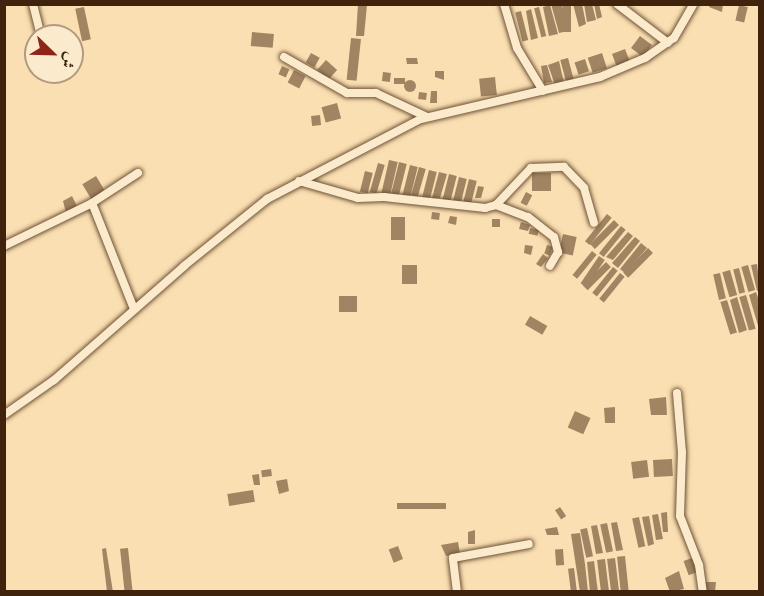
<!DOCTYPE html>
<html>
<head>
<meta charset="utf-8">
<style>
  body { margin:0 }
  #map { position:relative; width:764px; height:596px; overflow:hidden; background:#fadfb2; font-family:Alegreya,Amiri,serif }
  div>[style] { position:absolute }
  .building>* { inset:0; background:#a18563; transform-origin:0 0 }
  .round { border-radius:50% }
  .roads { filter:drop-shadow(0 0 2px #6e5236) drop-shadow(0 0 2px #6e5236) }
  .minor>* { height:8px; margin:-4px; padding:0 4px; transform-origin:4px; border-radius:4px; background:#fceacd }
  span { translate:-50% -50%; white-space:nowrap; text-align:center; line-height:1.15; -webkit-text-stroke:5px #fceacd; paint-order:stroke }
  .frame { position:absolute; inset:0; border:6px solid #40230d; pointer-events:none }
  .north { position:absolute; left:24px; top:24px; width:60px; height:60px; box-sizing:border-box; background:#fceacd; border:2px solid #b19a80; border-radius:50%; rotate:113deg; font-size:16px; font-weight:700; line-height:24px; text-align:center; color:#40230d }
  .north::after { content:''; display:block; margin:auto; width:21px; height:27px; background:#8f2418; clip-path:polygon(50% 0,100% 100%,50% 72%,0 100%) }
</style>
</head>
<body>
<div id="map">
  <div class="building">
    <div style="clip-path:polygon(358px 4px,367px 5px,364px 36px,356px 36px)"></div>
    <div style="clip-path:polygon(551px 4px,562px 4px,568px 31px,559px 33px)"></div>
    <div style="left:563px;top:4px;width:8px;height:28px"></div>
    <div style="clip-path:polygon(573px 4px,582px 4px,586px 24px,579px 27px)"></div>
    <div style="clip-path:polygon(584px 4px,592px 4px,596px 20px,587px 22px)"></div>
    <div style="clip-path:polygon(594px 4px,599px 4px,602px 17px,597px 19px)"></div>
    <div style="clip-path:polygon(710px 4px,723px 4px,722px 12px,709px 7px)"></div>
    <div style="clip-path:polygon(550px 5px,558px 34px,549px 36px,543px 7px)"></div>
    <div style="left:739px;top:5px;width:9px;height:16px;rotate:13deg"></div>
    <div style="left:84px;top:7px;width:33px;height:9px;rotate:78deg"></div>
    <div style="left:539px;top:7px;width:30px;height:5px;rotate:76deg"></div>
    <div style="clip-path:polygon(531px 9px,538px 38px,531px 40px,526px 11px)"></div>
    <div style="left:521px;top:11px;width:30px;height:6px;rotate:76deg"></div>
    <div style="left:252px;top:32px;width:22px;height:14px;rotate:5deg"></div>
    <div style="left:640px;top:36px;width:15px;height:15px;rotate:37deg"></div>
    <div style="left:351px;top:38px;width:10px;height:42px;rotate:6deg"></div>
    <div style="left:625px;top:49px;width:14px;height:14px;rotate:69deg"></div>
    <div style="left:311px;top:53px;width:10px;height:11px;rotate:29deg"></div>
    <div style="left:602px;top:53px;width:16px;height:15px;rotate:72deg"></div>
    <div style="clip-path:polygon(406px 58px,417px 58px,418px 64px,407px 64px)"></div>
    <div style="left:568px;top:58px;width:24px;height:8px;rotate:75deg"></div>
    <div style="left:585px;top:59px;width:13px;height:11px;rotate:72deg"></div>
    <div style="left:326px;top:60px;width:15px;height:13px;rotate:42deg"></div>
    <div style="clip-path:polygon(559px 61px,564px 83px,555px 85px,548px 65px)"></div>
    <div style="clip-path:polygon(547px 65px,552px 82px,544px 83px,541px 66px)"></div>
    <div style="left:282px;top:66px;width:8px;height:9px;rotate:23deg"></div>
    <div style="left:294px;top:70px;width:13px;height:14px;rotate:27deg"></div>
    <div style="clip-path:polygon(435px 71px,444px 71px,444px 80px,435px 77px)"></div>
    <div style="left:383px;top:72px;width:8px;height:9px;rotate:7deg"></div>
    <div style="left:495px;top:77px;width:18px;height:16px;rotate:84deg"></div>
    <div style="left:394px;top:78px;width:11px;height:6px"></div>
    <div class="round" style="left:404px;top:80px;width:12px;height:12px"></div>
    <div style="clip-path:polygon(431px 91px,437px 91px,437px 103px,430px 103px)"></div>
    <div style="left:419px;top:92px;width:8px;height:7px;rotate:7deg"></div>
    <div style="left:337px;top:103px;width:16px;height:16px;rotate:75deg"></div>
    <div style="left:320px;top:115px;width:10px;height:9px;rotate:84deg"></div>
    <div style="left:389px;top:160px;width:9px;height:34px;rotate:13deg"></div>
    <div style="left:399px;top:162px;width:8px;height:33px;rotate:14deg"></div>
    <div style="left:378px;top:163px;width:7px;height:30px;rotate:16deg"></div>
    <div style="left:410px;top:165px;width:8px;height:31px;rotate:14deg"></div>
    <div style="left:419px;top:167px;width:7px;height:29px;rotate:16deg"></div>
    <div style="left:429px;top:170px;width:8px;height:29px;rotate:14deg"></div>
    <div style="left:365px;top:171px;width:8px;height:21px;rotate:14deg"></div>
    <div style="clip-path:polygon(439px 172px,447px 174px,440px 198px,432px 198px)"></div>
    <div style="left:532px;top:173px;width:19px;height:18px"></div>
    <div style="left:449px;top:174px;width:8px;height:28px;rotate:14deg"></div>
    <div style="left:96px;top:176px;width:17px;height:16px;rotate:59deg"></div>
    <div style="left:459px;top:177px;width:8px;height:27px;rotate:14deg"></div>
    <div style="left:469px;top:179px;width:8px;height:26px;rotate:14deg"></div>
    <div style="clip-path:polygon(478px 186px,484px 187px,481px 198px,475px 198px)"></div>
    <div style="left:526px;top:192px;width:7px;height:12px;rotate:27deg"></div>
    <div style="clip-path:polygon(72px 196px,77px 206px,66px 213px,63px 201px)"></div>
    <div style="left:432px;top:212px;width:8px;height:7px;rotate:7deg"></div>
    <div style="left:607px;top:214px;width:6px;height:35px;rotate:39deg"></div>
    <div style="clip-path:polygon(450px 216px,457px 217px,456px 225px,448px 223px)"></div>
    <div style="left:391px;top:217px;width:14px;height:23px"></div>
    <div style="left:492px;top:219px;width:8px;height:8px"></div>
    <div style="left:614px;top:220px;width:7px;height:34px;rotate:45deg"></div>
    <div style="clip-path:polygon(521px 222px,530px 225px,528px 231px,519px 229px)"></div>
    <div style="left:621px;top:226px;width:6px;height:35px;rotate:39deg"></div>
    <div style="left:530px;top:228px;width:9px;height:6px;rotate:13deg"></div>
    <div style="clip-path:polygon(628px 232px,633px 236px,613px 260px,606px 257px)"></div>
    <div style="left:563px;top:234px;width:14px;height:19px;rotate:12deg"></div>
    <div style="clip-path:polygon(635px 237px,640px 241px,618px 268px,612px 263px)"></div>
    <div style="clip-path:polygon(641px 243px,647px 248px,625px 273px,620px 269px)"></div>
    <div style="clip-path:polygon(525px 245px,533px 246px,531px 255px,524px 253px)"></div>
    <div style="left:547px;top:245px;width:6px;height:9px;rotate:18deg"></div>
    <div style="left:648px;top:248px;width:7px;height:35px;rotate:45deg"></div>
    <div style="left:592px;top:251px;width:6px;height:31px;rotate:39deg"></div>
    <div style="clip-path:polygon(543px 254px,548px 258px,541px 267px,536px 264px)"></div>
    <div style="left:599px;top:256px;width:7px;height:33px;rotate:34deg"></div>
    <div style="left:606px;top:262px;width:7px;height:33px;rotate:45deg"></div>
    <div style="clip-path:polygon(757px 264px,760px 290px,757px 291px,751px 265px)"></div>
    <div style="left:402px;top:265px;width:15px;height:19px"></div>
    <div style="left:748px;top:265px;width:26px;height:7px;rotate:74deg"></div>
    <div style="left:613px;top:267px;width:6px;height:33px;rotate:39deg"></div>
    <div style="left:739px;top:268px;width:25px;height:6px;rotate:76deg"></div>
    <div style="left:730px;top:270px;width:26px;height:8px;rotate:74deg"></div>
    <div style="left:620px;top:273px;width:6px;height:33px;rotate:39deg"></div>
    <div style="left:720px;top:273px;width:26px;height:7px;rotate:77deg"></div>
    <div style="clip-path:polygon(756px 292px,760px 303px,759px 329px,749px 295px)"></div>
    <div style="left:746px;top:295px;width:35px;height:7px;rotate:74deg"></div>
    <div style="left:339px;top:296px;width:18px;height:16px"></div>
    <div style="clip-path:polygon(737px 297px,747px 330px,739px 333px,730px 300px)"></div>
    <div style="left:727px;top:300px;width:34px;height:7px;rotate:73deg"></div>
    <div style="left:530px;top:316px;width:20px;height:10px;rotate:30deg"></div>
    <div style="clip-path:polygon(666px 397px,667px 415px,651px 415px,649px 399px)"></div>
    <div style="clip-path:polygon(615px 407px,615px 423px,605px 423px,604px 408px)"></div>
    <div style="left:575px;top:411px;width:17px;height:18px;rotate:24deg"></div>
    <div style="left:672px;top:459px;width:17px;height:19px;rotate:87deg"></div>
    <div style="left:647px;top:460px;width:17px;height:16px;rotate:83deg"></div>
    <div style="left:271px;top:469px;width:7px;height:10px;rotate:82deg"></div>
    <div style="clip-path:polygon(259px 474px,260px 485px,254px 485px,252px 475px)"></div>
    <div style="clip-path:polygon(287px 479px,289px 491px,279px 494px,276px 481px)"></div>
    <div style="left:253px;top:490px;width:12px;height:26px;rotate:81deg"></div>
    <div style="left:446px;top:503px;width:6px;height:49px;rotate:90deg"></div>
    <div style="left:560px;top:507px;width:11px;height:6px;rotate:56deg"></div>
    <div style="clip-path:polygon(667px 512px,668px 532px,663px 532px,661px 513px)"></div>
    <div style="clip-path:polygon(658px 514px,663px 539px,656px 540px,652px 515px)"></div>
    <div style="clip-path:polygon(649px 516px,654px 544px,648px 546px,642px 517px)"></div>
    <div style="left:639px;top:517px;width:30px;height:7px;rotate:78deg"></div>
    <div style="clip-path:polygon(617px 522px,623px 550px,616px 551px,611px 523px)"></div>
    <div style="left:607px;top:523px;width:29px;height:7px;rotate:78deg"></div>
    <div style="clip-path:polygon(597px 525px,603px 553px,596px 554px,591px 526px)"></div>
    <div style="clip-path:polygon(557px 527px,559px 535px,547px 535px,545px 529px)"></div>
    <div style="left:587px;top:528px;width:29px;height:7px;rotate:78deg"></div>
    <div style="clip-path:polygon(475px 530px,475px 544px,468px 544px,468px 532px)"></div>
    <div style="clip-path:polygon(580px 533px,585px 564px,588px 592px,580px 592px,571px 534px)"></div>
    <div style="clip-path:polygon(458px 542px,460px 554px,446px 556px,441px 545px)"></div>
    <div style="left:398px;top:546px;width:14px;height:10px;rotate:69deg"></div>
    <div style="clip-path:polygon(106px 548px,113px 592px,107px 592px,102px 549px)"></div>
    <div style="left:128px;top:548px;width:44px;height:8px;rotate:84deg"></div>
    <div style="left:563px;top:549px;width:16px;height:8px;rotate:86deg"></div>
    <div style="left:625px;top:556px;width:36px;height:8px;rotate:84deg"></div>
    <div style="left:615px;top:558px;width:34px;height:8px;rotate:83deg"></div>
    <div style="left:692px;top:558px;width:15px;height:9px;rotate:70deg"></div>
    <div style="left:605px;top:559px;width:33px;height:8px;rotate:83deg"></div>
    <div style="clip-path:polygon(594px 561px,598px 592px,590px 592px,587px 562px)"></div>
    <div style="left:574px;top:568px;width:24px;height:6px;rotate:83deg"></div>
    <div style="clip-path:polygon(679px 571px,684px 589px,670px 592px,665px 578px)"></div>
    <div style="clip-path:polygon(705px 582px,716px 582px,715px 592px,704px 592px)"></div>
  </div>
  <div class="roads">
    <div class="minor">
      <div style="left:33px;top:4px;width:33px;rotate:76deg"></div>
      <div style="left:504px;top:4px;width:46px;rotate:73.5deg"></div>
      <div style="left:517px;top:48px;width:50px;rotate:58.8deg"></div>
      <div style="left:617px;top:4px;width:64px;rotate:37.4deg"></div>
      <div style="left:284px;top:57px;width:73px;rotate:29.7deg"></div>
      <div style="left:347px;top:93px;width:29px"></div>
      <div style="left:376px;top:93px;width:56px;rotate:25.2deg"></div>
      <div style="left:299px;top:181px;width:61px;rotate:16.1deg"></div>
      <div style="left:358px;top:198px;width:26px;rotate:-2deg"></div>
      <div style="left:384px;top:197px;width:102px;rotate:6.2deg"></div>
      <div style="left:485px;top:208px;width:11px;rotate:-15deg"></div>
      <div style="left:496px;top:205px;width:51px;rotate:-46.6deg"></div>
      <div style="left:531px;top:168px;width:33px;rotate:-2deg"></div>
      <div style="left:564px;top:167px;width:29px;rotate:46deg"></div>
      <div style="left:584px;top:188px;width:36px;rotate:74deg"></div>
      <div style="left:496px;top:205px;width:34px;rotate:21deg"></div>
      <div style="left:528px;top:217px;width:33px;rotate:38deg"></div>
      <div style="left:554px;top:237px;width:16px;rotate:75deg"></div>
      <div style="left:558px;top:252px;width:16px;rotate:120deg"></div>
      <div style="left:4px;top:246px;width:98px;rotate:-26deg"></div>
      <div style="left:134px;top:309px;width:114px;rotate:-111.6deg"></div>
      <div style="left:92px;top:203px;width:55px;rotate:-33.1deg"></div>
      <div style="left:677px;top:393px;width:59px;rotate:85.2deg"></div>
      <div style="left:682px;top:452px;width:64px;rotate:91.8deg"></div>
      <div style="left:680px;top:516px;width:53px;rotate:68.8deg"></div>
      <div style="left:699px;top:565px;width:27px;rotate:82deg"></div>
      <div style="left:4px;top:415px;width:61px;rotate:-35deg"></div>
      <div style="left:54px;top:380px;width:173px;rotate:-41.2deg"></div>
      <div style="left:184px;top:266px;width:107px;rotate:-38.9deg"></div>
      <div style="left:267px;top:199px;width:174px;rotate:-27.5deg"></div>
      <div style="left:421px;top:119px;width:184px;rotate:-13.2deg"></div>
      <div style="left:600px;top:77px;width:49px;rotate:-22.9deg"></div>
      <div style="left:645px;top:58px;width:35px;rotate:-35deg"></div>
      <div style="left:674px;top:38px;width:39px;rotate:-60deg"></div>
      <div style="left:457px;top:592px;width:34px;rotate:-97deg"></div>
      <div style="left:453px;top:558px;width:77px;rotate:-10.4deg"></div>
    </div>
  </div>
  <div class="frame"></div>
  <div class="north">ش</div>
</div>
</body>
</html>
